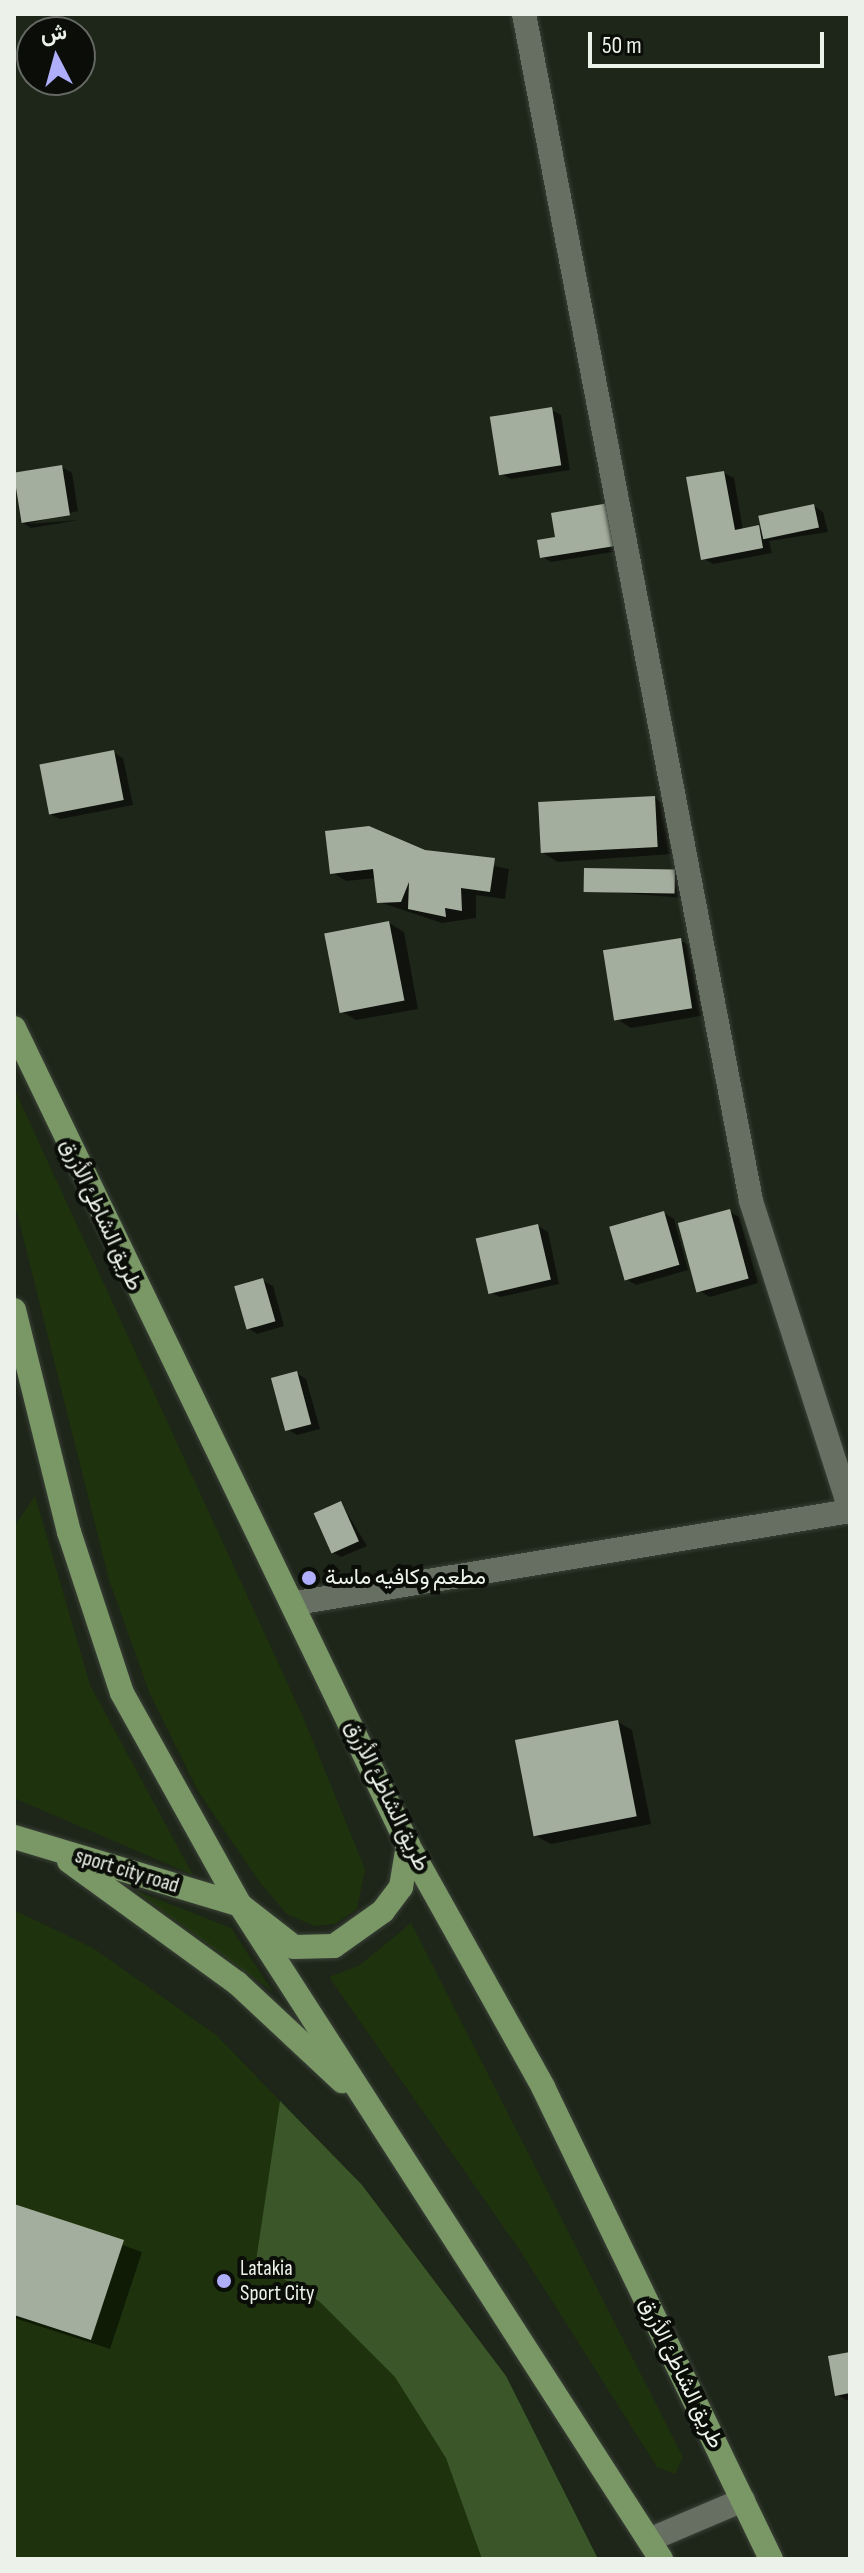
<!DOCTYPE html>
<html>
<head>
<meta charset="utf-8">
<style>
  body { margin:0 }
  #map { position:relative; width:864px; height:2573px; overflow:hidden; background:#1e2519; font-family:"Sofia Sans Condensed",Vazirmatn,sans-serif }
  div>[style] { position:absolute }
  .green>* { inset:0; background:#1e330d }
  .forest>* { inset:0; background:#3b5629 }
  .shadow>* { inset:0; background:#0007 }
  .building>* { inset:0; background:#a4ae9e; transform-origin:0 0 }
  .roads { filter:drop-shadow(0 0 2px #3a4037) drop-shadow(0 0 2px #3a4037) }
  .minor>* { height:24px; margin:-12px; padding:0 12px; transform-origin:12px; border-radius:12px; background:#666f61 }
  .major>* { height:24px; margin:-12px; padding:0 12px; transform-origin:12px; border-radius:12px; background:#7a9866 }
  .dots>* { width:22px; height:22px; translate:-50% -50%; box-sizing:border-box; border:4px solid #0a0d08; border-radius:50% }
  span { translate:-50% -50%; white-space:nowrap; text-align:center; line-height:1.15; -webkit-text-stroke:8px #0a0d08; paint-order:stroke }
  .street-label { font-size:22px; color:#ecf1e9 }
  .poi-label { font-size:22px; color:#ecf1e9 }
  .left { translate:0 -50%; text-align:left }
  .frame { position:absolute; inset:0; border:16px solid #ecf1e9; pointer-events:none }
  .north { position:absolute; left:16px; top:16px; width:80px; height:80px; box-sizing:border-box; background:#0a0d08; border:2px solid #646862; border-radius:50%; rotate:354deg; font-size:22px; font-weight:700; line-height:32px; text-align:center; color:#ecf1e9 }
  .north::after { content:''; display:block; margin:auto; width:28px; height:36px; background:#aeaefa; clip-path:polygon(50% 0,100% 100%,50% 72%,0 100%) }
  .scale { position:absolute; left:588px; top:32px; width:236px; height:36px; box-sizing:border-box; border:4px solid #ecf1e9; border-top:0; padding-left:10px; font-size:24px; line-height:28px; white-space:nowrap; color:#ecf1e9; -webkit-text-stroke:6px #0a0d08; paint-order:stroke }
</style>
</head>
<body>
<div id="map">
  <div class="green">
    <div style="clip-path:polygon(14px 1088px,303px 1717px,365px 1869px,357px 1909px,335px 1924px,314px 1926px,287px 1914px,258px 1880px,198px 1791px,150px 1694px,109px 1580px,14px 1201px)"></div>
    <div style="clip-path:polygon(35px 1496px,90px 1685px,193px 1875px,14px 1798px,14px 1527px)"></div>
    <div style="clip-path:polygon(134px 1890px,231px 1928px,273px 1992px)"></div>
    <div style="clip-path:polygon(14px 1910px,93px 1948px,216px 2035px,362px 2185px,506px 2376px,598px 2559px,14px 2559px)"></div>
    <div style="clip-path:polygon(411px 1923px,683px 2457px,675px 2474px,657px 2467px,521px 2252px,329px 1977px,360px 1965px)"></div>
  </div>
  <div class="forest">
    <div style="clip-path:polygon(280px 2101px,362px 2185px,506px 2376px,598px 2559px,482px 2559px,446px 2458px,395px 2377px,320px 2302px,256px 2261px)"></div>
  </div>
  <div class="shadow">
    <div style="clip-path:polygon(551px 410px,561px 415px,570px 470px,511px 479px,501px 474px)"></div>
    <div style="clip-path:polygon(62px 467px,72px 473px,78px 511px,27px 524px,79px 520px,31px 528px,21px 522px,14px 475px)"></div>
    <div style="clip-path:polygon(724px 473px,734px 478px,743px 530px,763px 530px,814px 506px,823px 512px,828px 532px,769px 541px,772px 553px,713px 564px,703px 558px)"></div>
    <div style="clip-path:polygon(608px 505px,624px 550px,551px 562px,541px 556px)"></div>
    <div style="clip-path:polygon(114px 753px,123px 758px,133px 805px,60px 819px,50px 814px)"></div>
    <div style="clip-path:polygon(654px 798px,669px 806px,672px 854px,558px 862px,543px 853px)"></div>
    <div style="clip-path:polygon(425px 852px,509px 869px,505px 899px,476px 895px,476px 918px,442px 923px,379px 902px,376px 878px,346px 881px,332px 872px)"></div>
    <div style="clip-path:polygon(674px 872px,684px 878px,684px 898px,585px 890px)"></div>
    <div style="clip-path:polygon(389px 923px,404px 932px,418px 1009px,356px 1020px,341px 1011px)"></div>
    <div style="clip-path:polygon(680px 940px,695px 949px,706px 1015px,631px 1028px,617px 1019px)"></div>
    <div style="clip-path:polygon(730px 1212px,739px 1217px,758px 1283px,710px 1297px,700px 1291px)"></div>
    <div style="clip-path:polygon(664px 1213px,674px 1219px,688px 1270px,636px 1285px,626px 1279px)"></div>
    <div style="clip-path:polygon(538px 1226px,548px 1232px,559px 1284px,500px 1297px,490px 1292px)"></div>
    <div style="clip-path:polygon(263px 1281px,273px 1286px,284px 1326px,257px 1334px,248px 1328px)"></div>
    <div style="clip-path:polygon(296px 1373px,306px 1379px,320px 1429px,297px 1435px,287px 1429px)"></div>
    <div style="clip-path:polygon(341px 1503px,367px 1546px,341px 1557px,331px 1551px)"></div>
    <div style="clip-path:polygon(618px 1722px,632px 1730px,651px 1824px,551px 1844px,536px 1836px)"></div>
    <div style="clip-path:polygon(14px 2206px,142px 2252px,110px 2349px,14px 2318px)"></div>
    <div style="clip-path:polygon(850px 2354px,850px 2400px,846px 2400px,837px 2395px)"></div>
  </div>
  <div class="building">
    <div style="left:552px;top:407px;width:59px;height:63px;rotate:81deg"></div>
    <div style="left:62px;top:465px;width:51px;height:49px;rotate:81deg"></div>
    <div style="clip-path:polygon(724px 471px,735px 530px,759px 525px,763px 548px,701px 560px,686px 477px)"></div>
    <div style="clip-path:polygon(609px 503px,615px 546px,540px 558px,537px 540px,555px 537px,551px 513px)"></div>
    <div style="left:814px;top:504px;width:24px;height:57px;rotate:78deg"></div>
    <div style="left:114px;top:750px;width:51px;height:76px;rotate:79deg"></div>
    <div style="left:655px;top:796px;width:51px;height:117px;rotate:87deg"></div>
    <div style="clip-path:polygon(369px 826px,425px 850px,495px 858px,490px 892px,461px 888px,462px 911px,445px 908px,446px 917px,408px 909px,409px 882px,401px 902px,377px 903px,373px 869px,330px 874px,325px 831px)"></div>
    <div style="left:584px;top:868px;width:91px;height:24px;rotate:1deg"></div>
    <div style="left:389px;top:921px;width:81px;height:66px;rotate:79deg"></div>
    <div style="left:681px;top:938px;width:71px;height:79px;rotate:81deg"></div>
    <div style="left:730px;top:1209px;width:72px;height:54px;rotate:75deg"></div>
    <div style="left:664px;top:1211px;width:56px;height:57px;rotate:74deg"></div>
    <div style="left:538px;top:1224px;width:57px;height:64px;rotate:77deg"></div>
    <div style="left:263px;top:1278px;width:45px;height:30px;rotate:74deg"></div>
    <div style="left:297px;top:1371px;width:55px;height:27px;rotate:75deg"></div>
    <div style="left:341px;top:1501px;width:44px;height:30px;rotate:66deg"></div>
    <div style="left:618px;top:1720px;width:98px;height:105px;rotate:79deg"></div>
    <div style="clip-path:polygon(14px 2204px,124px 2240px,91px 2340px,14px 2315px)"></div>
    <div style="clip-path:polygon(850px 2352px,850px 2393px,835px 2396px,828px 2356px)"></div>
  </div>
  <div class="roads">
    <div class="minor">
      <div style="left:524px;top:14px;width:1209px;rotate:79.17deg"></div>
      <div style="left:751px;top:1201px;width:324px;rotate:72.2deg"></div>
      <div style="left:296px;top:1603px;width:562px;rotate:-9.43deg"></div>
      <div style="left:651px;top:2539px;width:100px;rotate:-23deg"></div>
    </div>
    <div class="major">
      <div style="left:14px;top:1028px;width:907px;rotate:64.25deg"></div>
      <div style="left:408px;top:1845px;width:277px;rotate:60.8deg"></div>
      <div style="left:543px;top:2087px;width:524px;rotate:64.22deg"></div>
      <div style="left:14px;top:1310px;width:229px;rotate:76.1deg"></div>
      <div style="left:69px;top:1532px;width:169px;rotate:71.8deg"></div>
      <div style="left:122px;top:1693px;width:243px;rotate:60.9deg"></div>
      <div style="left:240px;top:1905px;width:778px;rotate:57.23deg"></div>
      <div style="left:14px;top:1837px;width:236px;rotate:16.7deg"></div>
      <div style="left:240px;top:1905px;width:68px;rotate:37.9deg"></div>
      <div style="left:294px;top:1947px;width:40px;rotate:-1.4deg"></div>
      <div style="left:334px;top:1946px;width:60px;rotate:-35.5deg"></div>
      <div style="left:383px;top:1911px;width:30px;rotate:-53deg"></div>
      <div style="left:401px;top:1887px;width:43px;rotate:-80.5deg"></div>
      <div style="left:69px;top:1861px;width:208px;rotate:36deg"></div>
      <div style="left:237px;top:1983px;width:144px;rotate:43deg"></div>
    </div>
  </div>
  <div class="dots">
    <div style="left:309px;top:1578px;background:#aeaefa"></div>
    <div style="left:224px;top:2281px;background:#aeaefa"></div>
  </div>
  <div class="street-label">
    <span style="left:101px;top:1215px;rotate:65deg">طريق الشاطئ الأزرق</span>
    <span style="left:387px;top:1796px;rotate:64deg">طريق الشاطئ الأزرق</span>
    <span style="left:127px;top:1871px;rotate:17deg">sport city road</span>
    <span style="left:681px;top:2373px;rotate:64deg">طريق الشاطئ الأزرق</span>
  </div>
  <div class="poi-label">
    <span class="left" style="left:325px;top:1578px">مطعم وكافيه ماسة</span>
    <span class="left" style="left:240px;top:2281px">Latakia<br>Sport City</span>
  </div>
  <div class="frame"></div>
  <div class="north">ش</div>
  <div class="scale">50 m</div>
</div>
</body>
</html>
